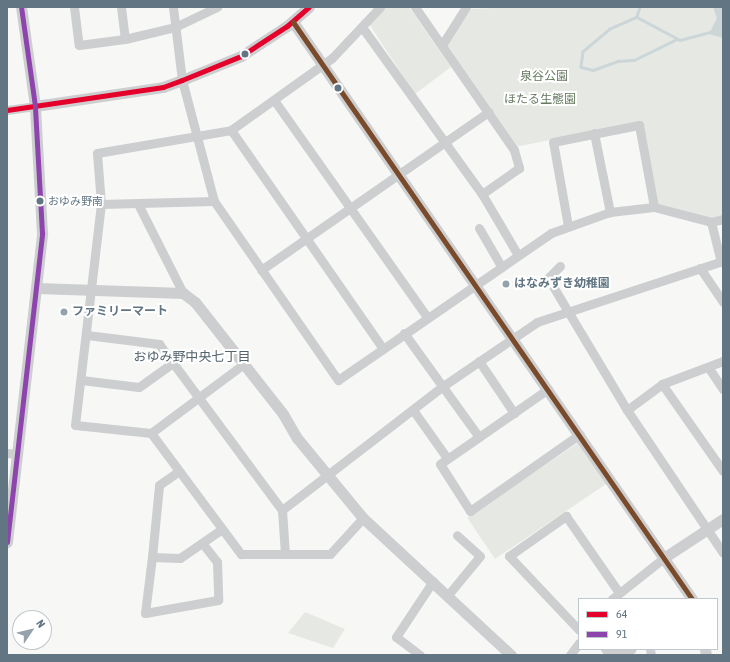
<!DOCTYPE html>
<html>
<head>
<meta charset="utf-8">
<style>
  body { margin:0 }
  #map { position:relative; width:730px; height:662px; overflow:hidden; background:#f7f7f6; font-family:"Asap Condensed","Noto Sans JP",sans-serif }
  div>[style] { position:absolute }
  .green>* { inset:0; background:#e6e9e3; transform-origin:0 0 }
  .water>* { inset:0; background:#ccd5d7 }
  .stream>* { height:2.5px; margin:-1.25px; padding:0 1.25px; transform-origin:1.25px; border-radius:1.25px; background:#ccd5d7 }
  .minor>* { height:9px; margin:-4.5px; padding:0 4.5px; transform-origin:4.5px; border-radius:4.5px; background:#cccecf }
  .tertiary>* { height:11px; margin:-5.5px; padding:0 5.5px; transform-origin:5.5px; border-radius:5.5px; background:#cccecf }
  .bus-1>* { height:5px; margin:-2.5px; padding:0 2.5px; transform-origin:2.5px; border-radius:2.5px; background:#e4002b }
  .bus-2>* { height:5px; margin:-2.5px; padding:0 2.5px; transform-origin:2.5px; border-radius:2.5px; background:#8e44ad }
  .bus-3>* { height:5px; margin:-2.5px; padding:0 2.5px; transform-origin:2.5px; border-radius:2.5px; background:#7a4b2a }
  .dots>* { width:11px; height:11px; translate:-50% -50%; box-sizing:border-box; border:2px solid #fff; border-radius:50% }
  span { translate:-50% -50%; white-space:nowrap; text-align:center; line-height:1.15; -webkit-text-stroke:4px #fff; paint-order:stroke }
  .bus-label { font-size:11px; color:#617582 }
  .left { translate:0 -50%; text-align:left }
  .park-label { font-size:12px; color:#667a60 }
  .poi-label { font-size:12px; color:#617582; font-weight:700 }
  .neighbourhood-label { font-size:13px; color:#54636c }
  .frame { position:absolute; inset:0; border:8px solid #617582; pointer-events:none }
  .legend { position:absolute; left:578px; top:598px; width:140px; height:52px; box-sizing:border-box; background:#fff; border:1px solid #c0c8cd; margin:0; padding:5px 7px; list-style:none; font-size:12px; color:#617582 }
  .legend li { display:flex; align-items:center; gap:8px; height:20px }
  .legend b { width:20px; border:1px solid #c0c8cd }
  .north { position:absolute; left:12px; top:610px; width:40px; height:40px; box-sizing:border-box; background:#fff; border:1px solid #c0c8cd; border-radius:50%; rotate:55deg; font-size:11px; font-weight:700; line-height:16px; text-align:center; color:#617582 }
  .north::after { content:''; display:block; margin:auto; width:14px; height:18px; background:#96a2ab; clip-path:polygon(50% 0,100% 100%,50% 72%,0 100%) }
</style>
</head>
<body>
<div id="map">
  <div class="green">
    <div style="clip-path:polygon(385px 7px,409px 7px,451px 67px,415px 94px,369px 24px)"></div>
    <div style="clip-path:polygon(513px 7px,723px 7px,723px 216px,714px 219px,658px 206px,641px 122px,515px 147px,446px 45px,469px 9px)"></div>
    <div style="left:579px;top:442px;width:50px;height:135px;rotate:56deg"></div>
    <div style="clip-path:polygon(305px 612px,345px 629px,333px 648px,288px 633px)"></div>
  </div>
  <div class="water">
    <div style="clip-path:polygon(713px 7px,723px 7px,723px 38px,709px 34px,717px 18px)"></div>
  </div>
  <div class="stream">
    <div style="left:640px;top:7px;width:10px;rotate:107deg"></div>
    <div style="left:637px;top:17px;width:30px;rotate:156deg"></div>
    <div style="left:610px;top:29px;width:35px;rotate:140deg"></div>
    <div style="left:583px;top:52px;width:15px;rotate:98deg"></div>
    <div style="left:581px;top:67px;width:12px;rotate:14deg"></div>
    <div style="left:593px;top:70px;width:27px;rotate:-20deg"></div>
    <div style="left:618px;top:61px;width:16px;rotate:-4deg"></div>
    <div style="left:634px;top:60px;width:48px;rotate:-26deg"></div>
    <div style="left:637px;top:17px;width:49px;rotate:28.1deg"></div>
    <div style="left:680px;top:40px;width:30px;rotate:-15deg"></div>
  </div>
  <div class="minor">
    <div style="left:74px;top:7px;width:38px;rotate:83deg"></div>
    <div style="left:79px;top:45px;width:46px;rotate:-7.4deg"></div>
    <div style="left:125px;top:39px;width:51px;rotate:-13.5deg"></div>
    <div style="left:175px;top:27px;width:47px;rotate:-25.5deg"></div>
    <div style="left:121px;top:7px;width:32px;rotate:83deg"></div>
    <div style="left:173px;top:7px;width:74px;rotate:83deg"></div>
    <div style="left:182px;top:80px;width:125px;rotate:75.2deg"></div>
    <div style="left:214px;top:201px;width:218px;rotate:55.3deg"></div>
    <div style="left:338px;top:380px;width:259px;rotate:-34.6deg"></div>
    <div style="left:551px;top:233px;width:63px;rotate:-19.6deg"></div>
    <div style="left:610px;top:212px;width:44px;rotate:-6.5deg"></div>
    <div style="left:654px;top:207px;width:59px;rotate:14.7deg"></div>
    <div style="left:711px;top:222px;width:12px;rotate:-14deg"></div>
    <div style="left:415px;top:7px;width:174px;rotate:55.3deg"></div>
    <div style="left:514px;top:150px;width:19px;rotate:74deg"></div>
    <div style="left:519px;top:168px;width:45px;rotate:144.9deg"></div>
    <div style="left:362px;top:27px;width:206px;rotate:54.3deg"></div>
    <div style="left:482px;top:194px;width:71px;rotate:59.5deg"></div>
    <div style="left:442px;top:45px;width:45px;rotate:-57.7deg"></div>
    <div style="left:274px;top:100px;width:266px;rotate:54.8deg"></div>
    <div style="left:7px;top:110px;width:28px;rotate:-8deg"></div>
    <div style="left:231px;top:130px;width:264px;rotate:55.2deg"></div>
    <div style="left:594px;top:133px;width:81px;rotate:78.6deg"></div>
    <div style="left:101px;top:204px;width:113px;rotate:-1.5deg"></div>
    <div style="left:138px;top:204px;width:100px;rotate:63.2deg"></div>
    <div style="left:711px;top:222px;width:41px;rotate:76deg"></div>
    <div style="left:568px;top:226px;width:85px;rotate:-100.1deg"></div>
    <div style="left:553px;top:142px;width:88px;rotate:-11.2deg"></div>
    <div style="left:639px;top:125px;width:83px;rotate:79.6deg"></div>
    <div style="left:479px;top:228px;width:44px;rotate:59.9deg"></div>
    <div style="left:560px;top:266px;width:17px;rotate:135deg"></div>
    <div style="left:548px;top:278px;width:154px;rotate:59.1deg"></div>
    <div style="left:627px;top:410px;width:172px;rotate:56.1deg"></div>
    <div style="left:700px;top:268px;width:41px;rotate:55.9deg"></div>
    <div style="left:261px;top:270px;width:277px;rotate:-34.8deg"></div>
    <div style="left:404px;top:333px;width:128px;rotate:54.2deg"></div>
    <div style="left:479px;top:437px;width:47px;rotate:145.3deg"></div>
    <div style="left:440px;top:464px;width:56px;rotate:57.4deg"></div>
    <div style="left:470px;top:511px;width:134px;rotate:-35deg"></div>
    <div style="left:87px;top:335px;width:73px;rotate:7.1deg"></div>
    <div style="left:159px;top:344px;width:207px;rotate:53.5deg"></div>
    <div style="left:282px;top:510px;width:44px;rotate:86.1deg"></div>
    <div style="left:285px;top:554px;width:45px"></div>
    <div style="left:330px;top:554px;width:49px;rotate:-47.5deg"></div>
    <div style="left:479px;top:361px;width:63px;rotate:56.1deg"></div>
    <div style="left:245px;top:363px;width:117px;rotate:143.3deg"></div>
    <div style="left:151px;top:433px;width:76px;rotate:-174deg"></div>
    <div style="left:75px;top:425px;width:223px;rotate:-83.3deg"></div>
    <div style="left:101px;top:204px;width:51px;rotate:-94.5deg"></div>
    <div style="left:97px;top:153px;width:136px;rotate:-9.7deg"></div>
    <div style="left:231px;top:130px;width:124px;rotate:-35.5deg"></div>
    <div style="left:332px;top:58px;width:70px;rotate:-46.7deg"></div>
    <div style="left:708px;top:367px;width:27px;rotate:56deg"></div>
    <div style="left:81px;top:380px;width:58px;rotate:6.9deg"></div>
    <div style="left:139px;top:387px;width:43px;rotate:-35.5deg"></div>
    <div style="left:662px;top:384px;width:106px;rotate:55deg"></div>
    <div style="left:413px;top:410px;width:59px;rotate:54.7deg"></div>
    <div style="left:627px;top:410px;width:44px;rotate:-36.6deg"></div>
    <div style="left:662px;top:384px;width:65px;rotate:-20.7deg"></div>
    <div style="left:151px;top:433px;width:151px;rotate:53.4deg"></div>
    <div style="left:241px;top:554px;width:44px"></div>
    <div style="left:479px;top:437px;width:84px;rotate:-34.8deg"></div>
    <div style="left:7px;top:453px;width:11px;rotate:5deg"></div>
    <div style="left:282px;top:510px;width:203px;rotate:-37.6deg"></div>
    <div style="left:443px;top:386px;width:114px;rotate:-34.2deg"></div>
    <div style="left:537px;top:322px;width:196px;rotate:-18.2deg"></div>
    <div style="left:203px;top:544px;width:23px;rotate:52deg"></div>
    <div style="left:217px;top:562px;width:38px;rotate:88deg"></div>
    <div style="left:218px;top:600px;width:74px;rotate:169.9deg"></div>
    <div style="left:145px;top:613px;width:56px;rotate:-82.9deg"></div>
    <div style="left:152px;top:557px;width:28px;rotate:2deg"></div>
    <div style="left:180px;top:558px;width:51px;rotate:-34.6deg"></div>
    <div style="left:152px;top:557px;width:72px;rotate:-84.4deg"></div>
    <div style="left:159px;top:485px;width:24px;rotate:-35deg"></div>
    <div style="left:448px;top:595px;width:50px;rotate:-50.6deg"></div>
    <div style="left:480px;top:556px;width:31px;rotate:-138deg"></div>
    <div style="left:612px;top:599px;width:68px;rotate:-38.4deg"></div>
    <div style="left:579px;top:630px;width:102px;rotate:-133.4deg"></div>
    <div style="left:509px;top:556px;width:70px;rotate:-35.1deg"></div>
    <div style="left:566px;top:516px;width:91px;rotate:55.3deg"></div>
    <div style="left:605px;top:649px;width:8px;rotate:30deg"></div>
    <div style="left:612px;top:653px;width:20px;rotate:-11deg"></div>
    <div style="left:650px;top:649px;width:6px;rotate:81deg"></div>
    <div style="left:420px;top:655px;width:30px;rotate:-143deg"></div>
    <div style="left:396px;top:637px;width:67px;rotate:-56.5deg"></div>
    <div style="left:570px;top:655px;width:15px;rotate:-53deg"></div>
  </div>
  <div class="tertiary">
    <div style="left:293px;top:22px;width:702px;rotate:55.34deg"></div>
    <div style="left:35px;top:106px;width:129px;rotate:-8.4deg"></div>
    <div style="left:163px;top:87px;width:20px;rotate:-20deg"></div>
    <div style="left:182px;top:80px;width:64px;rotate:-22.1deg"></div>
    <div style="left:241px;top:56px;width:55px;rotate:-33.1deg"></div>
    <div style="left:287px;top:26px;width:29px;rotate:-41deg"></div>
    <div style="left:37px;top:288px;width:146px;rotate:2deg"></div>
    <div style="left:183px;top:293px;width:15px;rotate:37deg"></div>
    <div style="left:195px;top:302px;width:142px;rotate:51.8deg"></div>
    <div style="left:283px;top:414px;width:28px;rotate:60deg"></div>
    <div style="left:297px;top:438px;width:104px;rotate:50.5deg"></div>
    <div style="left:363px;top:518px;width:202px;rotate:42.8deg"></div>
    <div style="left:7px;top:542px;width:311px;rotate:-83.5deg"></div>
    <div style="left:42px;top:233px;width:127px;rotate:-93.2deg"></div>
    <div style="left:35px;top:106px;width:100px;rotate:-98deg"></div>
    <div style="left:665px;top:557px;width:69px;rotate:-33.2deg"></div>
    <div style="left:705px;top:649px;width:6px;rotate:81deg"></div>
  </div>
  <div class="bus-1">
    <div style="left:7px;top:110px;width:158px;rotate:-8.4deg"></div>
    <div style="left:163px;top:87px;width:20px;rotate:-20deg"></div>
    <div style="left:182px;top:80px;width:64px;rotate:-22.1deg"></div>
    <div style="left:241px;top:56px;width:55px;rotate:-33.1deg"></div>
    <div style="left:287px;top:26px;width:29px;rotate:-41deg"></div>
  </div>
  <div class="bus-2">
    <div style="left:7px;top:542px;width:311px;rotate:-83.5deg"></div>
    <div style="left:42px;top:233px;width:127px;rotate:-93.2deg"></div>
    <div style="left:35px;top:106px;width:100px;rotate:-98deg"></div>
  </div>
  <div class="bus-3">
    <div style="left:293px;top:22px;width:702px;rotate:55.34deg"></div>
  </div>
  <div class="dots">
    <div style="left:245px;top:54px;background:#617582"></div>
    <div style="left:338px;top:88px;background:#617582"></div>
    <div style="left:40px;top:201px;background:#617582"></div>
    <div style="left:506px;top:284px;background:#96a2ab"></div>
    <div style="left:64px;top:312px;background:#96a2ab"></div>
  </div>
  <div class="bus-label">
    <span class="left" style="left:48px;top:201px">おゆみ野南</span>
  </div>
  <div class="park-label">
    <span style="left:544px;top:77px">泉谷公園</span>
    <span style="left:540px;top:100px">ほたる生態園</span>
  </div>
  <div class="poi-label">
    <span class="left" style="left:514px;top:284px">はなみずき幼稚園</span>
    <span class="left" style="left:72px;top:312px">ファミリーマート</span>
  </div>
  <div class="neighbourhood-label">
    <span style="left:192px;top:357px">おゆみ野中央七丁目</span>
  </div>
  <div class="frame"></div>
  <ul class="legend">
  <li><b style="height:5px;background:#e4002b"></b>64</li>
  <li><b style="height:5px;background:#8e44ad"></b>91</li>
  </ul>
  <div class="north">N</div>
</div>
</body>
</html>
